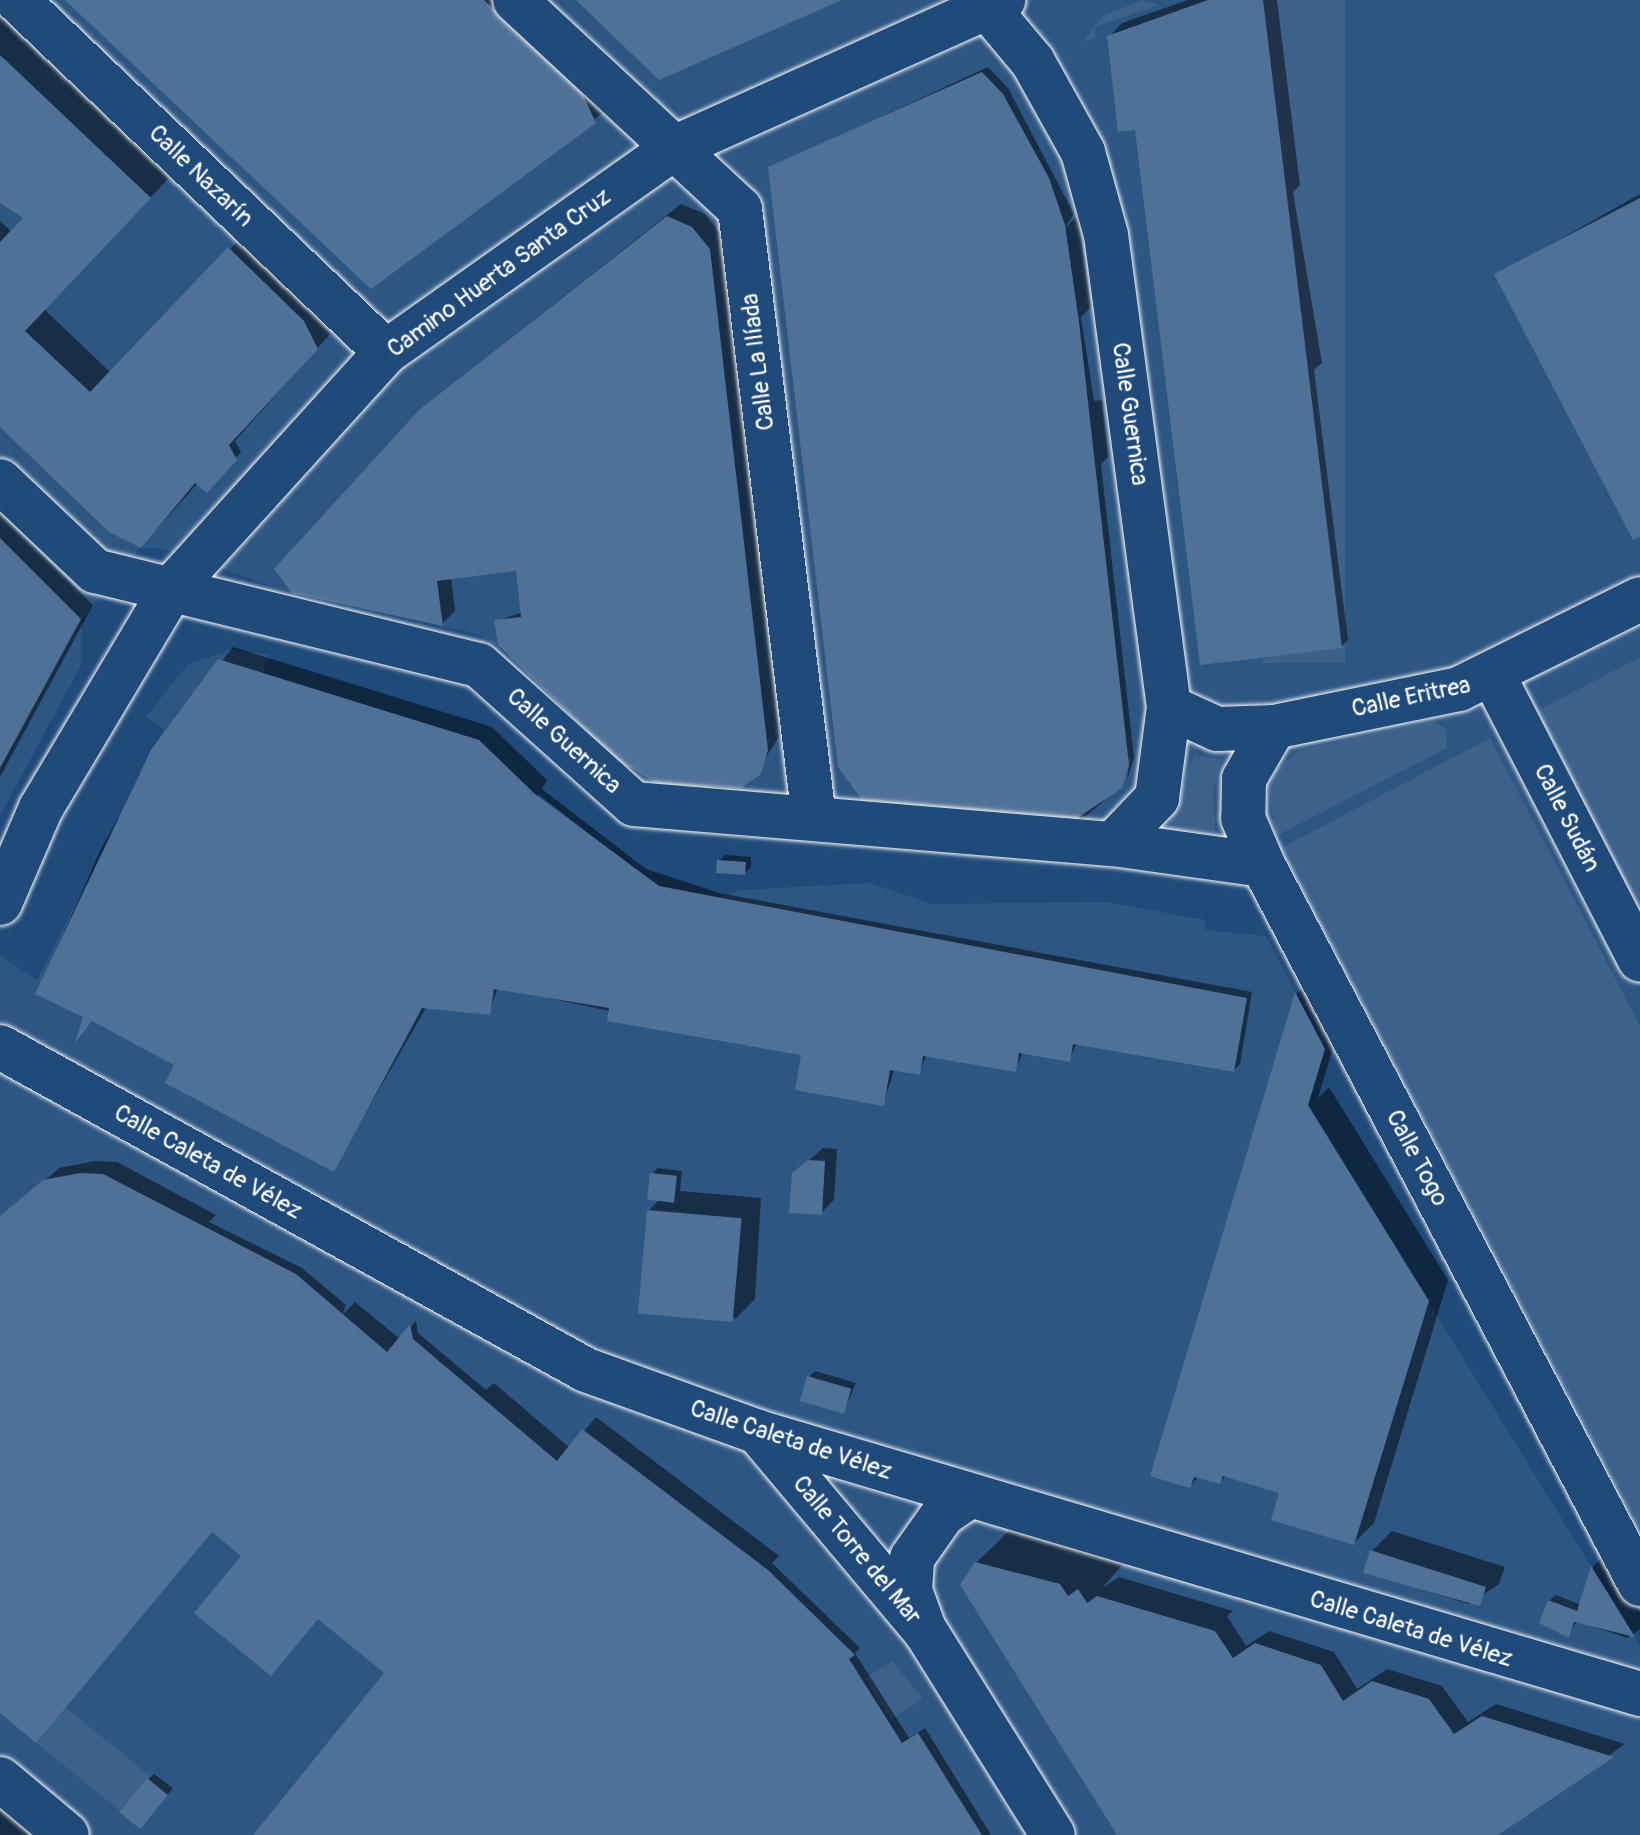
<!DOCTYPE html>
<html>
<head>
<meta charset="utf-8">
<style>
  body { margin:0 }
  #map { position:relative; width:1640px; height:1835px; overflow:hidden; background:#1f4a7a; font-family:Pangolin,sans-serif }
  div>[style] { position:absolute }
  .built>* { inset:0; background:#2e5683 }
  .green>* { inset:0; background:#3c618b; transform-origin:0 0 }
  .shadow>* { inset:0; background:#0007 }
  .building>* { inset:0; background:#507197; transform-origin:0 0 }
  .roads { filter:drop-shadow(0 0 2px #fff) drop-shadow(0 0 2px #fff) }
  .minor>* { height:44px; margin:-22px; padding:0 22px; transform-origin:22px; border-radius:22px; background:#1f4a7a }
  span { translate:-50% -50%; white-space:nowrap; text-align:center; line-height:1.15; -webkit-text-stroke:8px #1f4a7a; paint-order:stroke }
  .street-label { font-size:24px; color:#fff }
</style>
</head>
<body>
<div id="map">
  <div class="built">
    <div style="clip-path:polygon(0 0,1640px 0,1640px 1529px,1281px 848px,657px 784px,631px 773px,504px 649px,477px 634px,292px 593px,160px 548px,140px 548px,82px 619px,82px 663px,0 816px)"></div>
    <div style="clip-path:polygon(231px 650px,269px 655px,263px 674px,479px 740px,535px 794px,659px 886px,713px 899px,741px 890px,870px 883px,932px 904px,1105px 902px,1205px 920px,1205px 930px,1266px 936px,1325px 1049px,1308px 1106px,1640px 1646px,1640px 1835px,0 1835px,0 955px,37px 980px,164px 729px,146px 717px,188px 664px)"></div>
  </div>
  <div class="green">
    <div style="clip-path:polygon(1143px 0,1158px 5px,1095px 27px,1095px 38px,1083px 42px,1102px 16px)"></div>
    <div style="left:1263px;top:0;width:82px;height:663px"></div>
    <div style="clip-path:polygon(1640px 657px,1640px 912px,1535px 712px)"></div>
    <div style="clip-path:polygon(1435px 721px,1446px 729px,1447px 748px,1276px 836px,1269px 790px,1276px 770px,1299px 750px)"></div>
    <div style="clip-path:polygon(1490px 738px,1640px 1026px,1640px 1529px,1281px 848px)"></div>
    <div style="clip-path:polygon(1194px 755px,1222px 759px,1213px 790px,1215px 832px,1167px 829px)"></div>
    <div style="clip-path:polygon(892px 1661px,923px 1699px,892px 1719px,865px 1678px)"></div>
    <div style="left:65px;top:1707px;width:109px;height:46px;rotate:39deg"></div>
  </div>
  <div class="shadow">
    <div style="clip-path:polygon(68px 0,496px 0,608px 109px,371px 286px)"></div>
    <div style="clip-path:polygon(1188px 0,1277px 0,1300px 185px,1293px 192px,1322px 363px,1314px 370px,1348px 640px,1342px 646px,1137px 128px,1109px 37px,1122px 23px)"></div>
    <div style="clip-path:polygon(0 16px,170px 177px,44px 309px,111px 373px,243px 236px,317px 308px,330px 334px,235px 441px,241px 452px,207px 490px,198px 483px,154px 532px,0 424px,0 221px,12px 232px,25px 218px,0 201px)"></div>
    <div style="clip-path:polygon(988px 67px,1008px 88px,1074px 214px,1063px 230px,1078px 215px,1091px 307px,1081px 317px,1094px 401px,1102px 400px,1108px 457px,1101px 464px,1134px 758px,1127px 780px,1130px 755px,1120px 787px,1079px 822px,771px 168px)"></div>
    <div style="clip-path:polygon(1640px 194px,1640px 535px,1497px 275px)"></div>
    <div style="clip-path:polygon(681px 204px,705px 214px,722px 236px,780px 735px,751px 781px,723px 788px,658px 782px,633px 771px,529px 671px,497px 621px,523px 612px,517px 569px,451px 577px,455px 611px,442px 624px,277px 569px,435px 398px)"></div>
    <div style="clip-path:polygon(0 513px,93px 605px,0 777px)"></div>
    <div style="clip-path:polygon(evenodd,233px 647px,492px 727px,547px 780px,542px 789px,646px 869px,719px 893px,1252px 992px,1240px 1064px,1234px 1070px,1077px 1043px,1069px 1060px,1023px 1052px,1015px 1070px,927px 1054px,919px 1073px,895px 1068px,883px 1104px,804px 1053px,498px 987px,489px 1013px,427px 1006px,333px 1170px,177px 1064px,93px 1020px,79px 1035px,85px 1016px,37px 993px,100px 851px,167px 730px,233px 647px,538px 794px,648px 880px,538px 799px,538px 794px)"></div>
    <div style="clip-path:polygon(725px 855px,751px 857px,751px 867px,744px 873px,719px 861px)"></div>
    <div style="clip-path:polygon(1309px 981px,1337px 1035px,1318px 1098px,1329px 1087px,1448px 1280px,1374px 1523px,1354px 1543px,1281px 1492px,1227px 1475px,1220px 1482px,1199px 1476px,1190px 1486px,1153px 1475px,1297px 993px)"></div>
    <div style="clip-path:polygon(823px 1148px,837px 1149px,834px 1200px,821px 1213px,794px 1174px)"></div>
    <div style="clip-path:polygon(94px 1161px,117px 1162px,216px 1215px,209px 1222px,302px 1268px,346px 1305px,342px 1315px,355px 1302px,400px 1339px,416px 1321px,418px 1333px,486px 1390px,494px 1383px,570px 1448px,596px 1417px,779px 1556px,772px 1563px,860px 1648px,855px 1653px,909px 1738px,925px 1728px,991px 1835px,255px 1835px,387px 1672px,212px 1530px,0 1709px,0 1220px,59px 1168px)"></div>
    <div style="clip-path:polygon(658px 1168px,682px 1171px,680px 1191px,761px 1198px,755px 1299px,735px 1319px,648px 1211px,660px 1199px,652px 1174px)"></div>
    <div style="clip-path:polygon(815px 1371px,856px 1383px,844px 1411px,809px 1377px)"></div>
    <div style="clip-path:polygon(1015px 1525px,1098px 1546px,1107px 1560px,1117px 1553px,1124px 1563px,1102px 1588px,1119px 1577px,1233px 1611px,1227px 1616px,1246px 1646px,1269px 1631px,1334px 1652px,1357px 1689px,1387px 1669px,1442px 1686px,1468px 1722px,1496px 1704px,1625px 1744px,1494px 1835px,1119px 1835px,976px 1563px)"></div>
    <div style="clip-path:polygon(1392px 1531px,1505px 1567px,1499px 1584px,1469px 1604px,1366px 1572px,1372px 1551px)"></div>
    <div style="clip-path:polygon(1605px 1554px,1640px 1612px,1640px 1629px,1627px 1638px,1577px 1621px,1568px 1635px,1549px 1601px,1556px 1595px,1581px 1605px,1593px 1567px)"></div>
    <div style="clip-path:polygon(154px 1774px,173px 1788px,147px 1821px,148px 1780px)"></div>
    <div style="clip-path:polygon(0 1803px,32px 1829px,27px 1835px,0 1835px)"></div>
  </div>
  <div class="building">
    <div style="clip-path:polygon(65px 0,484px 0,582px 93px,596px 123px,371px 289px)"></div>
    <div style="clip-path:polygon(576px 0,842px 0,659px 80px)"></div>
    <div style="clip-path:polygon(1208px 0,1263px 0,1342px 648px,1200px 665px,1135px 130px,1118px 132px,1107px 36px)"></div>
    <div style="clip-path:polygon(0 55px,151px 198px,25px 331px,90px 392px,228px 247px,304px 321px,318px 349px,229px 445px,237px 460px,207px 493px,195px 483px,141px 548px,109px 532px,0 427px,0 242px,23px 218px,0 203px)"></div>
    <div style="clip-path:polygon(982px 72px,1003px 94px,1049px 178px,1065px 225px,1079px 322px,1129px 765px,1122px 788px,1079px 817px,1079px 824px,867px 807px,838px 767px,768px 167px)"></div>
    <div style="clip-path:polygon(1640px 198px,1640px 537px,1633px 540px,1494px 274px)"></div>
    <div style="clip-path:polygon(667px 216px,692px 227px,710px 249px,768px 750px,761px 774px,741px 788px,657px 784px,616px 759px,498px 645px,494px 620px,521px 617px,516px 571px,437px 581px,443px 626px,292px 593px,274px 569px,419px 410px)"></div>
    <div style="clip-path:polygon(0 538px,81px 619px,0 768px)"></div>
    <div style="clip-path:polygon(218px 659px,479px 740px,535px 794px,659px 886px,1247px 998px,1234px 1072px,1073px 1044px,1070px 1062px,1019px 1053px,1016px 1072px,923px 1056px,920px 1075px,890px 1070px,884px 1106px,795px 1090px,801px 1055px,607px 1021px,609px 1008px,494px 989px,490px 1015px,422px 1008px,334px 1172px,165px 1083px,174px 1065px,92px 1021px,75px 1043px,83px 1017px,35px 994px,151px 750px)"></div>
    <div style="left:717px;top:860px;width:29px;height:13px;rotate:4deg"></div>
    <div style="clip-path:polygon(1295px 992px,1325px 1049px,1308px 1105px,1429px 1301px,1354px 1545px,1271px 1520px,1279px 1493px,1223px 1476px,1220px 1484px,1194px 1477px,1190px 1488px,1150px 1476px)"></div>
    <div style="clip-path:polygon(808px 1160px,825px 1161px,822px 1215px,789px 1213px,792px 1173px)"></div>
    <div style="clip-path:polygon(80px 1173px,103px 1174px,296px 1274px,387px 1352px,410px 1324px,413px 1339px,557px 1461px,582px 1429px,768px 1570px,855px 1655px,849px 1659px,902px 1743px,918px 1733px,982px 1835px,253px 1835px,384px 1673px,318px 1619px,271px 1676px,194px 1613px,241px 1556px,212px 1532px,36px 1743px,0 1713px,0 1216px,43px 1180px)"></div>
    <div style="left:650px;top:1173px;width:27px;height:27px;rotate:6deg"></div>
    <div style="left:647px;top:1210px;width:95px;height:104px;rotate:5deg"></div>
    <div style="left:807px;top:1376px;width:46px;height:26px;rotate:16deg"></div>
    <div style="clip-path:polygon(1370px 1550px,1486px 1587px,1480px 1606px,1363px 1573px)"></div>
    <div style="clip-path:polygon(975px 1562px,1060px 1584px,1068px 1596px,1078px 1589px,1087px 1603px,1097px 1596px,1215px 1631px,1233px 1658px,1255px 1643px,1321px 1665px,1343px 1701px,1372px 1681px,1429px 1699px,1454px 1734px,1482px 1716px,1614px 1757px,1498px 1835px,1117px 1835px,960px 1585px)"></div>
    <div style="clip-path:polygon(1591px 1566px,1619px 1611px,1635px 1637px,1574px 1622px,1569px 1638px,1539px 1623px,1548px 1600px,1577px 1611px)"></div>
    <div style="left:147px;top:1778px;width:27px;height:44px;rotate:39deg"></div>
  </div>
  <div class="roads">
    <div class="minor">
      <div style="left:17px;top:0;width:510px;rotate:43.65deg"></div>
      <div style="left:515px;top:0;width:307px;rotate:42.9deg"></div>
      <div style="left:740px;top:209px;width:614px;rotate:83.08deg"></div>
      <div style="left:0;top:481px;width:131px;rotate:43.5deg"></div>
      <div style="left:95px;top:571px;width:395px;rotate:13.8deg"></div>
      <div style="left:479px;top:665px;width:208px;rotate:41.9deg"></div>
      <div style="left:634px;top:804px;width:481px;rotate:4.8deg"></div>
      <div style="left:1113px;top:844px;width:64px;rotate:-46.3deg"></div>
      <div style="left:1157px;top:798px;width:92px;rotate:-82.5deg"></div>
      <div style="left:1169px;top:707px;width:476px;rotate:-97.6deg"></div>
      <div style="left:1106px;top:235px;width:86px;rotate:-105.5deg"></div>
      <div style="left:1083px;top:152px;width:103px;rotate:-119.1deg"></div>
      <div style="left:1033px;top:62px;width:81px;rotate:-130deg"></div>
      <div style="left:1494px;top:677px;width:318px;rotate:62.7deg"></div>
      <div style="left:1169px;top:707px;width:53px;rotate:24.6deg"></div>
      <div style="left:1217px;top:729px;width:57px;rotate:-2deg"></div>
      <div style="left:1274px;top:727px;width:189px;rotate:-11.6deg"></div>
      <div style="left:1459px;top:689px;width:202px;rotate:-26.4deg"></div>
      <div style="left:1274px;top:727px;width:60px;rotate:120deg"></div>
      <div style="left:1244px;top:779px;width:39px;rotate:91deg"></div>
      <div style="left:1243px;top:818px;width:51px;rotate:66.9deg"></div>
      <div style="left:1263px;top:865px;width:812px;rotate:62.33deg"></div>
      <div style="left:1113px;top:844px;width:151px;rotate:8deg"></div>
      <div style="left:0;top:903px;width:103px;rotate:-66.7deg"></div>
      <div style="left:41px;top:808px;width:256px;rotate:-59.2deg"></div>
      <div style="left:172px;top:588px;width:319px;rotate:-47.8deg"></div>
      <div style="left:386px;top:352px;width:355px;rotate:-35.3deg"></div>
      <div style="left:676px;top:147px;width:359px;rotate:-24.2deg"></div>
      <div style="left:0;top:1047px;width:669px;rotate:28.86deg"></div>
      <div style="left:586px;top:1370px;width:183px;rotate:19.8deg"></div>
      <div style="left:758px;top:1432px;width:920px;rotate:16.54deg"></div>
      <div style="left:758px;top:1432px;width:261px;rotate:50deg"></div>
      <div style="left:926px;top:1632px;width:239px;rotate:58deg"></div>
      <div style="left:923px;top:1626px;width:38px;rotate:-110deg"></div>
      <div style="left:910px;top:1590px;width:32px;rotate:-86deg"></div>
      <div style="left:912px;top:1558px;width:54px;rotate:-54.8deg"></div>
      <div style="left:943px;top:1514px;width:32px;rotate:-34deg"></div>
      <div style="left:0;top:1779px;width:87px;rotate:39.9deg"></div>
    </div>
  </div>
  <div class="street-label">
    <span style="left:201px;top:176px;rotate:44deg">Calle Nazarín</span>
    <span style="left:499px;top:273px;rotate:-36deg">Camino Huerta Santa Cruz</span>
    <span style="left:758px;top:362px;rotate:-97deg">Calle La Ilíada</span>
    <span style="left:1130px;top:414px;rotate:82deg">Calle Guernica</span>
    <span style="left:1411px;top:697px;rotate:-12deg">Calle Eritrea</span>
    <span style="left:564px;top:741px;rotate:42deg">Calle Guernica</span>
    <span style="left:1567px;top:818px;rotate:63deg">Calle Sudán</span>
    <span style="left:1417px;top:1158px;rotate:62deg">Calle Togo</span>
    <span style="left:208px;top:1162px;rotate:29deg">Calle Caleta de Vélez</span>
    <span style="left:791px;top:1440px;rotate:18deg">Calle Caleta de Vélez</span>
    <span style="left:857px;top:1550px;rotate:50deg">Calle Torre del Mar</span>
    <span style="left:1411px;top:1629px;rotate:17deg">Calle Caleta de Vélez</span>
  </div>
</div>
</body>
</html>
